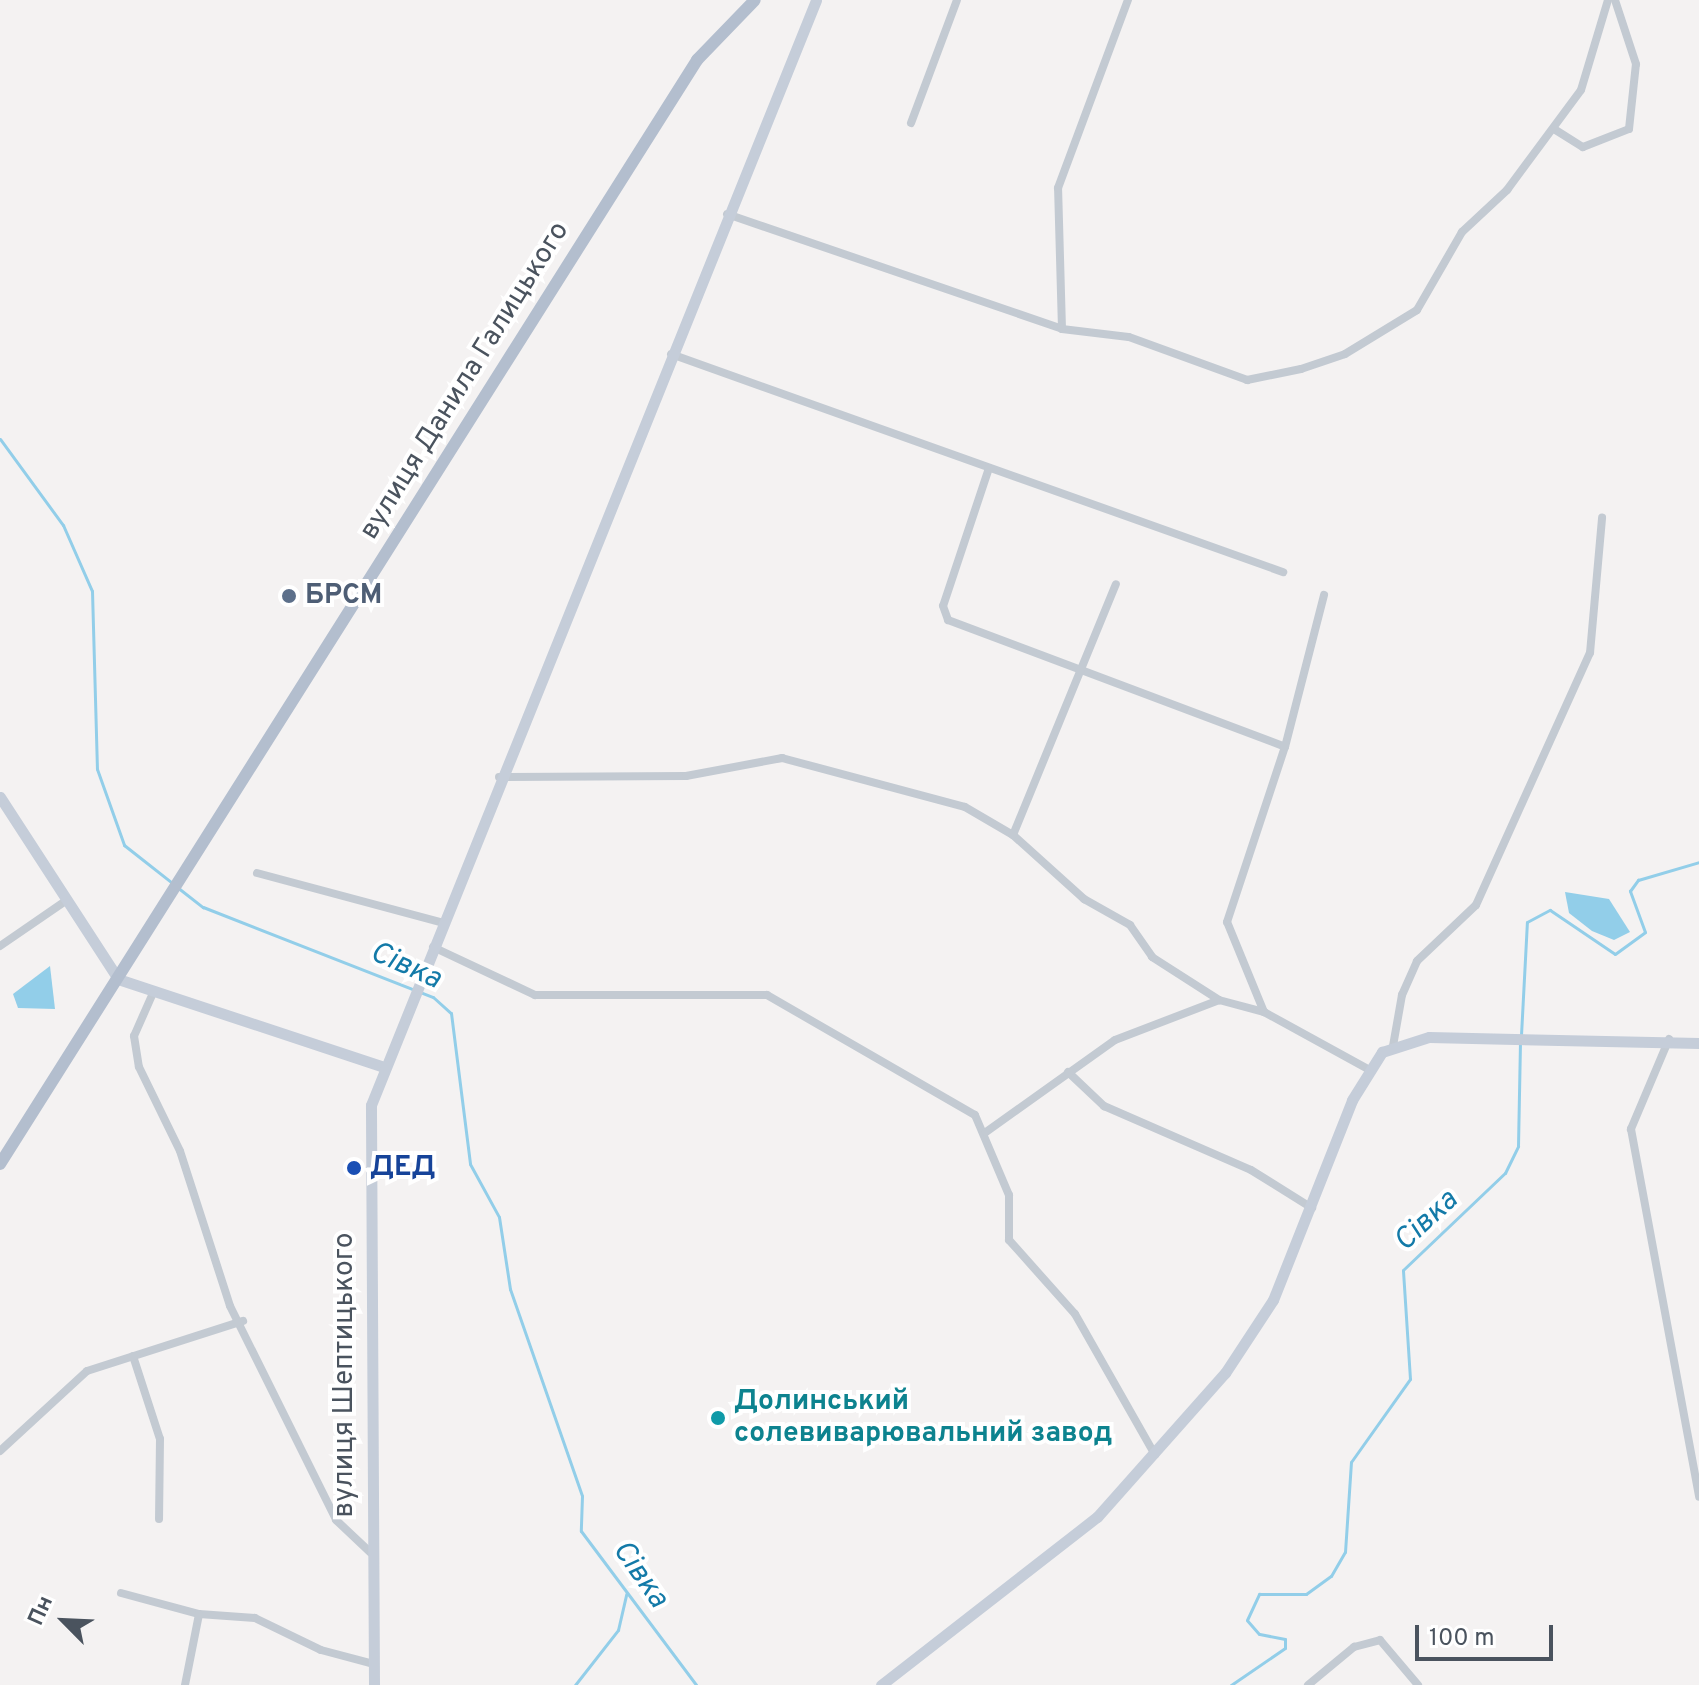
<!DOCTYPE html>
<html>
<head>
<meta charset="utf-8">
<style>
  body { margin:0 }
  #map { position:relative; width:1699px; height:1685px; overflow:hidden; background:#f4f2f2; font-family:Overpass,sans-serif }
  div>[style] { position:absolute }
  .water>* { inset:0; background:#92cee9 }
  .stream>* { height:3px; margin:-1.5px; padding:0 1.5px; transform-origin:1.5px; border-radius:1.5px; background:#92cee9 }
  .street>* { height:8px; margin:-4px; padding:0 4px; transform-origin:4px; border-radius:4px; background:#c3cad2 }
  .secondary>* { height:11px; margin:-5.5px; padding:0 5.5px; transform-origin:5.5px; border-radius:5.5px; background:#c5cdd9 }
  .primary>* { height:12px; margin:-6px; padding:0 6px; transform-origin:6px; border-radius:6px; background:#b3bece }
  .dots>* { width:22px; height:22px; translate:-50% -50%; box-sizing:border-box; border:4px solid #fff; border-radius:50% }
  span { translate:-50% -50%; white-space:nowrap; text-align:center; line-height:1.15; -webkit-text-stroke:8px #fff; paint-order:stroke }
  .street-label { font-size:28px; color:#4a535e }
  .service-label { font-size:28px; color:#4e5e75; font-weight:700 }
  .left { translate:0 -50%; text-align:left }
  .transit-label { font-size:28px; color:#164399; font-weight:700 }
  .culture-label { font-size:28px; color:#0d838f; font-weight:700 }
  .water-label { font-size:30px; color:#137aa8; font-style:italic }
  .north { position:absolute; left:24px; top:1581px; width:80px; height:80px; -webkit-text-stroke:6px #fff; paint-order:stroke; rotate:294deg; font-size:22px; font-weight:700; line-height:32px; text-align:center; color:#4a535e }
  .north::after { content:''; display:block; margin:auto; width:28px; height:36px; background:#4a535e; clip-path:polygon(50% 0,100% 100%,50% 72%,0 100%) }
  .scale { position:absolute; left:1415px; top:1625px; width:138px; height:36px; box-sizing:border-box; border:4px solid #4a535e; border-top:0; padding-left:10px; font-size:24px; line-height:28px; white-space:nowrap; color:#4a535e; -webkit-text-stroke:6px #fff; paint-order:stroke }
</style>
</head>
<body>
<div id="map">
  <div class="water">
    <div style="clip-path:polygon(1565px 892px,1609px 899px,1630px 932px,1614px 940px,1592px 931px,1569px 913px)"></div>
    <div style="clip-path:polygon(50px 966px,55px 1009px,18px 1008px,13px 994px)"></div>
  </div>
  <div class="stream">
    <div style="left:0;top:439px;width:107px;rotate:53.8deg"></div>
    <div style="left:63px;top:525px;width:72px;rotate:66.3deg"></div>
    <div style="left:92px;top:591px;width:178px;rotate:88.4deg"></div>
    <div style="left:97px;top:769px;width:81px;rotate:70.4deg"></div>
    <div style="left:124px;top:845px;width:60px;rotate:38.2deg"></div>
    <div style="left:177px;top:887px;width:33px;rotate:38deg"></div>
    <div style="left:203px;top:907px;width:247px;rotate:21.4deg"></div>
    <div style="left:433px;top:997px;width:24px;rotate:42deg"></div>
    <div style="left:451px;top:1013px;width:152px;rotate:82.8deg"></div>
    <div style="left:470px;top:1164px;width:60px;rotate:61.3deg"></div>
    <div style="left:499px;top:1217px;width:73px;rotate:81.3deg"></div>
    <div style="left:510px;top:1289px;width:219px;rotate:70.8deg"></div>
    <div style="left:582px;top:1496px;width:35px;rotate:92deg"></div>
    <div style="left:581px;top:1531px;width:192px;rotate:53.2deg"></div>
    <div style="left:1521px;top:1035px;width:113px;rotate:-87deg"></div>
    <div style="left:1527px;top:922px;width:26px;rotate:-28deg"></div>
    <div style="left:1550px;top:910px;width:78px;rotate:34.1deg"></div>
    <div style="left:1615px;top:954px;width:37px;rotate:-36deg"></div>
    <div style="left:1645px;top:932px;width:44px;rotate:-110.1deg"></div>
    <div style="left:1630px;top:891px;width:14px;rotate:-54deg"></div>
    <div style="left:1638px;top:880px;width:64px;rotate:-16.4deg"></div>
    <div style="left:575px;top:1685px;width:70px;rotate:-52deg"></div>
    <div style="left:618px;top:1630px;width:37px;rotate:-77deg"></div>
    <div style="left:1231px;top:1685px;width:65px;rotate:-34.4deg"></div>
    <div style="left:1285px;top:1648px;width:9px;rotate:-90deg"></div>
    <div style="left:1285px;top:1639px;width:26px;rotate:-169deg"></div>
    <div style="left:1259px;top:1634px;width:18px;rotate:-131deg"></div>
    <div style="left:1247px;top:1620px;width:29px;rotate:-65deg"></div>
    <div style="left:1259px;top:1594px;width:47px"></div>
    <div style="left:1306px;top:1594px;width:31px;rotate:-36deg"></div>
    <div style="left:1331px;top:1576px;width:28px;rotate:-60deg"></div>
    <div style="left:1345px;top:1552px;width:90px;rotate:-86.2deg"></div>
    <div style="left:1351px;top:1462px;width:102px;rotate:-54.6deg"></div>
    <div style="left:1410px;top:1379px;width:109px;rotate:-93.7deg"></div>
    <div style="left:1403px;top:1270px;width:141px;rotate:-43.6deg"></div>
    <div style="left:1505px;top:1173px;width:30px;rotate:-64deg"></div>
    <div style="left:1518px;top:1146px;width:103px;rotate:-88.9deg"></div>
  </div>
  <div class="street">
    <div style="left:911px;top:123px;width:131px;rotate:-69.5deg"></div>
    <div style="left:1554px;top:129px;width:34px;rotate:32deg"></div>
    <div style="left:1583px;top:147px;width:49px;rotate:-21.4deg"></div>
    <div style="left:1629px;top:129px;width:65px;rotate:-83.9deg"></div>
    <div style="left:1636px;top:64px;width:67px;rotate:-108.2deg"></div>
    <div style="left:727px;top:214px;width:354px;rotate:18.9deg"></div>
    <div style="left:1062px;top:329px;width:67px;rotate:6.8deg"></div>
    <div style="left:1129px;top:337px;width:126px;rotate:20deg"></div>
    <div style="left:1247px;top:380px;width:55px;rotate:-11.5deg"></div>
    <div style="left:1301px;top:369px;width:46px;rotate:-18.8deg"></div>
    <div style="left:1345px;top:354px;width:84px;rotate:-31.4deg"></div>
    <div style="left:1417px;top:310px;width:90px;rotate:-60deg"></div>
    <div style="left:1462px;top:232px;width:62px;rotate:-43deg"></div>
    <div style="left:1507px;top:190px;width:124px;rotate:-53.5deg"></div>
    <div style="left:1581px;top:90px;width:94px;rotate:-73.3deg"></div>
    <div style="left:1062px;top:329px;width:141px;rotate:-91.6deg"></div>
    <div style="left:1058px;top:188px;width:201px;rotate:-69.6deg"></div>
    <div style="left:671px;top:354px;width:650px;rotate:19.61deg"></div>
    <div style="left:989px;top:468px;width:145px;rotate:108.4deg"></div>
    <div style="left:943px;top:606px;width:15px;rotate:70deg"></div>
    <div style="left:948px;top:620px;width:360px;rotate:20.6deg"></div>
    <div style="left:499px;top:777px;width:187px;rotate:-0.3deg"></div>
    <div style="left:686px;top:776px;width:98px;rotate:-10.6deg"></div>
    <div style="left:782px;top:758px;width:189px;rotate:15deg"></div>
    <div style="left:965px;top:807px;width:56px;rotate:30.3deg"></div>
    <div style="left:1013px;top:835px;width:96px;rotate:42deg"></div>
    <div style="left:1084px;top:899px;width:53px;rotate:29.5deg"></div>
    <div style="left:1130px;top:925px;width:39px;rotate:55deg"></div>
    <div style="left:1152px;top:957px;width:80px;rotate:32.7deg"></div>
    <div style="left:1219px;top:1000px;width:47px;rotate:14.9deg"></div>
    <div style="left:1264px;top:1012px;width:119px;rotate:28.7deg"></div>
    <div style="left:1013px;top:835px;width:271px;rotate:-67.7deg"></div>
    <div style="left:257px;top:873px;width:189px;rotate:15deg"></div>
    <div style="left:0;top:946px;width:81px;rotate:-34.5deg"></div>
    <div style="left:433px;top:947px;width:113px;rotate:25.2deg"></div>
    <div style="left:535px;top:995px;width:232px"></div>
    <div style="left:767px;top:995px;width:240px;rotate:30deg"></div>
    <div style="left:975px;top:1115px;width:87px;rotate:67deg"></div>
    <div style="left:1009px;top:1195px;width:45px;rotate:90deg"></div>
    <div style="left:1009px;top:1240px;width:99px;rotate:48.3deg"></div>
    <div style="left:1075px;top:1314px;width:162px;rotate:60.4deg"></div>
    <div style="left:153px;top:993px;width:47px;rotate:113.8deg"></div>
    <div style="left:134px;top:1036px;width:31px;rotate:81deg"></div>
    <div style="left:139px;top:1067px;width:93px;rotate:64deg"></div>
    <div style="left:180px;top:1151px;width:163px;rotate:72.1deg"></div>
    <div style="left:230px;top:1306px;width:239px;rotate:63.6deg"></div>
    <div style="left:336px;top:1520px;width:47px;rotate:43.3deg"></div>
    <div style="left:1264px;top:1012px;width:97px;rotate:-112.3deg"></div>
    <div style="left:1227px;top:922px;width:184px;rotate:-71.7deg"></div>
    <div style="left:1285px;top:747px;width:157px;rotate:-75.6deg"></div>
    <div style="left:1669px;top:1039px;width:98px;rotate:112.9deg"></div>
    <div style="left:1631px;top:1129px;width:374px;rotate:79.5deg"></div>
    <div style="left:1393px;top:1046px;width:52px;rotate:-80deg"></div>
    <div style="left:1402px;top:995px;width:37px;rotate:-66deg"></div>
    <div style="left:1417px;top:961px;width:81px;rotate:-43.5deg"></div>
    <div style="left:1476px;top:905px;width:277px;rotate:-65.7deg"></div>
    <div style="left:1590px;top:653px;width:136px;rotate:-84.9deg"></div>
    <div style="left:1068px;top:1072px;width:50px;rotate:43.4deg"></div>
    <div style="left:1104px;top:1106px;width:160px;rotate:23.5deg"></div>
    <div style="left:1251px;top:1170px;width:72px;rotate:31.9deg"></div>
    <div style="left:986px;top:1132px;width:158px;rotate:-35.5deg"></div>
    <div style="left:1115px;top:1040px;width:111px;rotate:-21deg"></div>
    <div style="left:133px;top:1356px;width:87px;rotate:72deg"></div>
    <div style="left:160px;top:1439px;width:80px;rotate:90.7deg"></div>
    <div style="left:0;top:1451px;width:118px;rotate:-42.6deg"></div>
    <div style="left:87px;top:1371px;width:164px;rotate:-17.8deg"></div>
    <div style="left:121px;top:1593px;width:81px;rotate:15.1deg"></div>
    <div style="left:199px;top:1614px;width:56px;rotate:4.1deg"></div>
    <div style="left:255px;top:1618px;width:73px;rotate:25.9deg"></div>
    <div style="left:321px;top:1650px;width:55px;rotate:14.8deg"></div>
    <div style="left:185px;top:1685px;width:72px;rotate:-78.8deg"></div>
    <div style="left:1308px;top:1685px;width:60px;rotate:-39.6deg"></div>
    <div style="left:1354px;top:1647px;width:27px;rotate:-15deg"></div>
    <div style="left:1380px;top:1640px;width:59px;rotate:49.8deg"></div>
  </div>
  <div class="secondary">
    <div style="left:0;top:797px;width:217px;rotate:57deg"></div>
    <div style="left:118px;top:979px;width:277px;rotate:18.3deg"></div>
    <div style="left:374px;top:1685px;width:580px;rotate:-90.3deg"></div>
    <div style="left:371px;top:1105px;width:1191px;rotate:-68.06deg"></div>
    <div style="left:881px;top:1685px;width:274px;rotate:-37.9deg"></div>
    <div style="left:1097px;top:1517px;width:193px;rotate:-48.4deg"></div>
    <div style="left:1225px;top:1373px;width:87px;rotate:-56.7deg"></div>
    <div style="left:1273px;top:1300px;width:215px;rotate:-68.4deg"></div>
    <div style="left:1352px;top:1100px;width:57px;rotate:-58deg"></div>
    <div style="left:1382px;top:1052px;width:49px;rotate:-17.7deg"></div>
    <div style="left:1429px;top:1037px;width:270px;rotate:1.3deg"></div>
  </div>
  <div class="primary">
    <div style="left:0;top:1164px;width:1306px;rotate:-57.73deg"></div>
    <div style="left:697px;top:60px;width:83px;rotate:-46deg"></div>
  </div>
  <div class="dots">
    <div style="left:289px;top:596px;background:#5c6f8a"></div>
    <div style="left:354px;top:1168px;background:#1a4fb4"></div>
    <div style="left:718px;top:1418px;background:#0f9aa8"></div>
  </div>
  <div class="street-label">
    <span style="left:465px;top:381px;rotate:-58deg">вулиця Данила Галицького</span>
    <span style="left:345px;top:1375px;rotate:-90deg">вулиця Шептицького</span>
  </div>
  <div class="service-label">
    <span class="left" style="left:305px;top:596px">БРСМ</span>
  </div>
  <div class="transit-label">
    <span class="left" style="left:370px;top:1168px">ДЕД</span>
  </div>
  <div class="culture-label">
    <span class="left" style="left:734px;top:1418px">Долинський<br>солевиварювальний завод</span>
  </div>
  <div class="water-label">
    <span style="left:405px;top:967px;rotate:24deg">Сівка</span>
    <span style="left:1427px;top:1222px;rotate:-43deg">Сівка</span>
    <span style="left:639px;top:1575px;rotate:55deg">Сівка</span>
  </div>
  <div class="north">Пн</div>
  <div class="scale">100 m</div>
</div>
</body>
</html>
